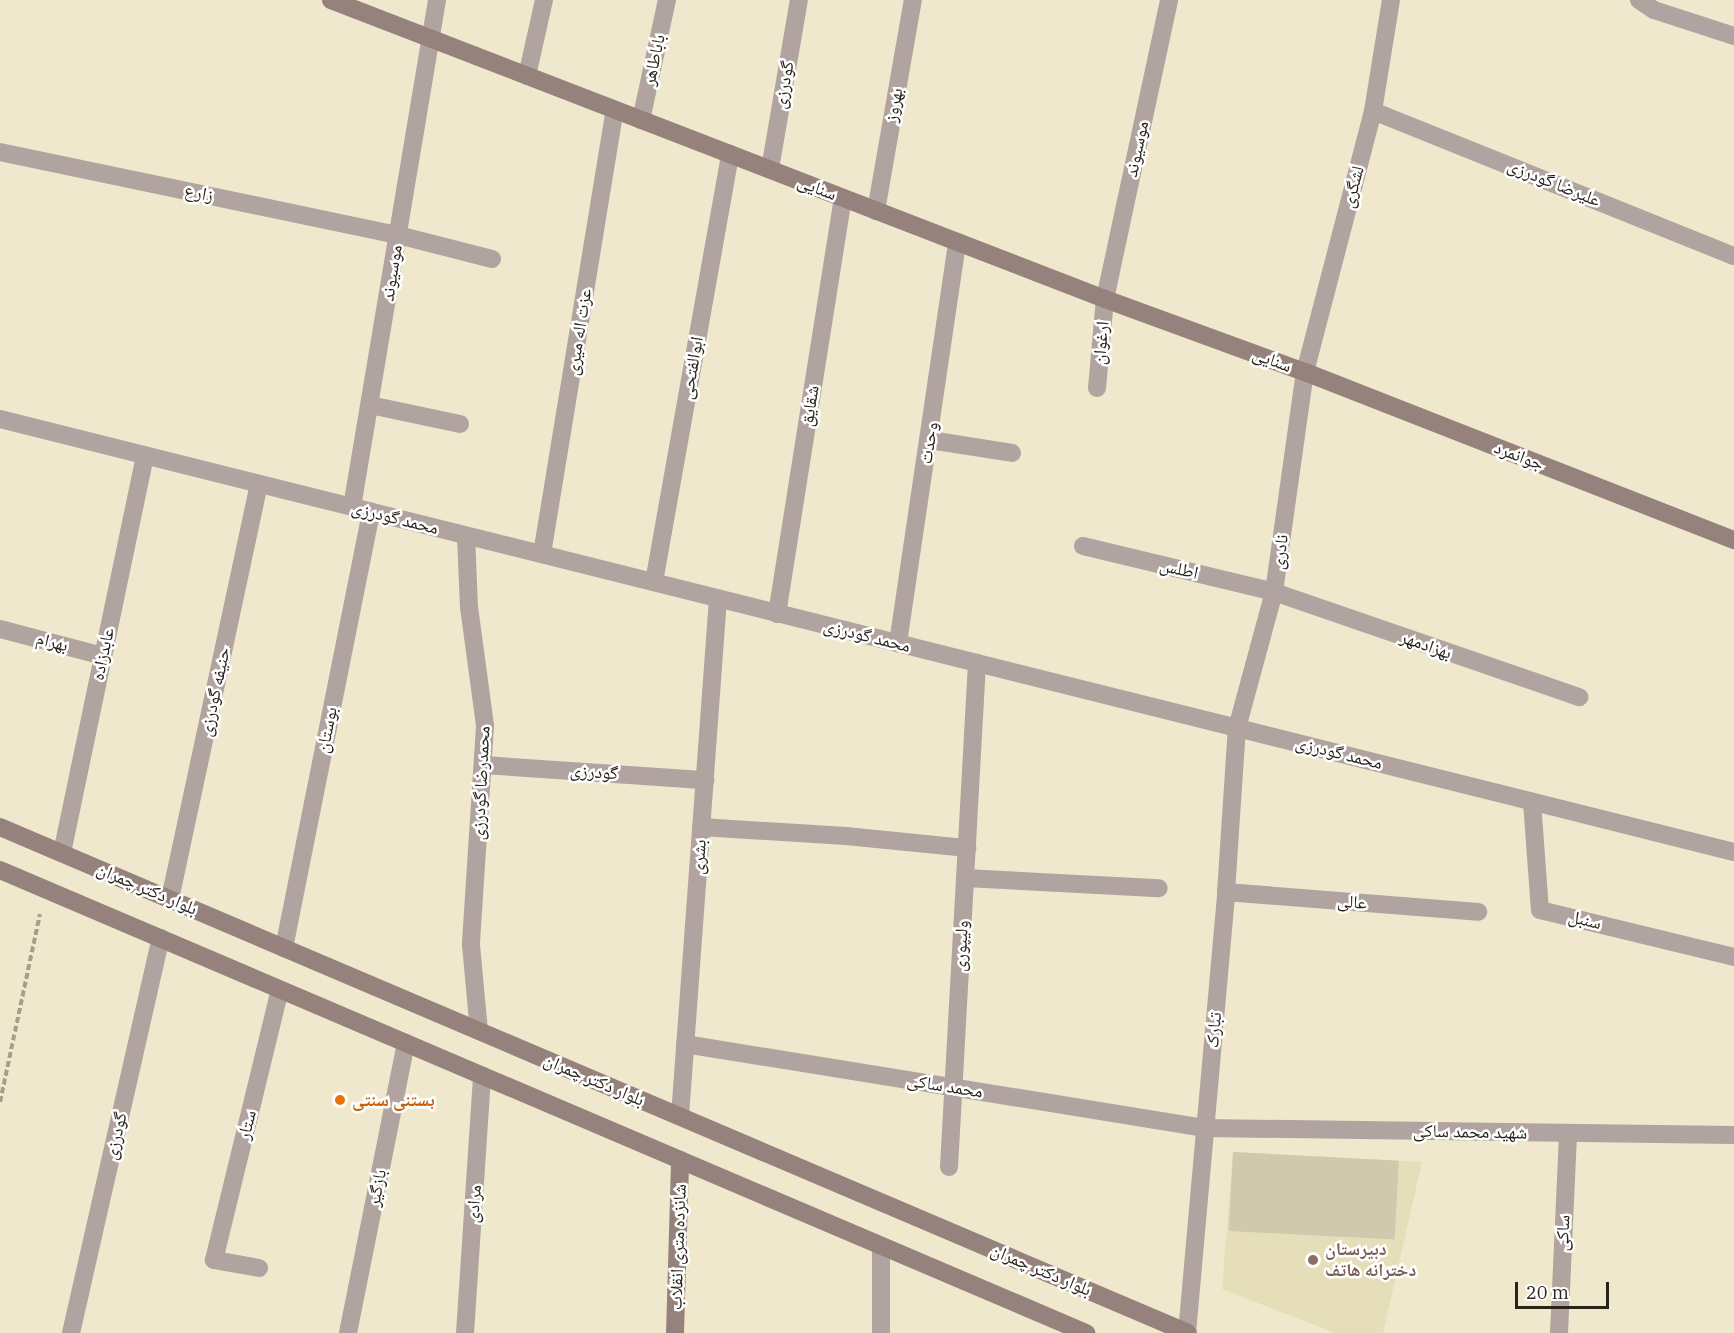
<!DOCTYPE html>
<html>
<head>
<meta charset="utf-8">
<style>
  body { margin:0 }
  #map { position:relative; width:1734px; height:1333px; overflow:hidden; background:#efe8cc; font-family:"IBM Plex Serif","Noto Naskh Arabic",serif }
  div>[style] { position:absolute }
  .built>* { inset:0; background:#e6ddb9 }
  .building>* { inset:0; background:#cfc9ad; transform-origin:0 0 }
  .path>* { height:4px; margin-top:-2px; transform-origin:0; background:repeating-linear-gradient(90deg,#a59f8a 0 6px,transparent 0 9px) }
  .lane>* { height:18px; margin:-9px; padding:0 9px; transform-origin:9px; border-radius:9px; background:#b1a39f }
  .street>* { height:18px; margin:-9px; padding:0 9px; transform-origin:9px; border-radius:9px; background:#b1a39f }
  .secondary>* { height:18px; margin:-9px; padding:0 9px; transform-origin:9px; border-radius:9px; background:#95827c }
  .dots>* { width:16px; height:16px; translate:-50% -50%; box-sizing:border-box; border:3px solid #fff; border-radius:50% }
  span { translate:-50% -50%; white-space:nowrap; text-align:center; line-height:1.15; -webkit-text-stroke:5px #fff; paint-order:stroke }
  .street-label { font-size:18px; color:#27241a }
  .food-label { font-size:18px; color:#c56008; font-weight:700 }
  .left { translate:0 -50%; text-align:left }
  .education-label { font-size:18px; color:#785e54; font-weight:700 }
  .scale { position:absolute; left:1515px; top:1282px; width:94px; height:27px; box-sizing:border-box; border:3px solid #27241a; border-top:0; padding-left:8px; font-size:18px; line-height:21px; white-space:nowrap; color:#27241a; -webkit-text-stroke:4px #fff; paint-order:stroke }
</style>
</head>
<body>
<div id="map">
  <div class="built">
    <div style="clip-path:polygon(1233px 1152px,1422px 1162px,1383px 1333px,1335px 1333px,1222px 1289px)"></div>
  </div>
  <div class="building">
    <div style="left:1233px;top:1152px;width:166px;height:79px;rotate:3deg"></div>
  </div>
  <div class="path">
    <div style="left:0;top:1102px;width:192px;rotate:-78deg"></div>
  </div>
  <div class="lane">
    <div style="left:1097px;top:388px;width:89px;rotate:-84.9deg"></div>
    <div style="left:930px;top:440px;width:83px;rotate:9deg"></div>
  </div>
  <div class="street">
    <div style="left:1639px;top:0;width:18px;rotate:34deg"></div>
    <div style="left:1654px;top:10px;width:84px;rotate:18deg"></div>
    <div style="left:527px;top:76px;width:78px;rotate:-77.4deg"></div>
    <div style="left:1373px;top:111px;width:389px;rotate:21.9deg"></div>
    <div style="left:641px;top:120px;width:123px;rotate:-77.8deg"></div>
    <div style="left:0;top:152px;width:407px;rotate:11.8deg"></div>
    <div style="left:398px;top:235px;width:97px;rotate:14.3deg"></div>
    <div style="left:770px;top:169px;width:171px;rotate:-80.3deg"></div>
    <div style="left:876px;top:211px;width:214px;rotate:-80.1deg"></div>
    <div style="left:1105px;top:299px;width:306px;rotate:-77.9deg"></div>
    <div style="left:370px;top:405px;width:92px;rotate:11.9deg"></div>
    <div style="left:0;top:419px;width:1787px;rotate:14.02deg"></div>
    <div style="left:352px;top:507px;width:514px;rotate:-80.48deg"></div>
    <div style="left:466px;top:536px;width:71px;rotate:87.6deg"></div>
    <div style="left:469px;top:607px;width:120px;rotate:82.3deg"></div>
    <div style="left:485px;top:726px;width:219px;rotate:93.7deg"></div>
    <div style="left:471px;top:945px;width:86px;rotate:84.7deg"></div>
    <div style="left:1083px;top:546px;width:196px;rotate:13.5deg"></div>
    <div style="left:1274px;top:592px;width:323px;rotate:19deg"></div>
    <div style="left:542px;top:554px;width:450px;rotate:-80.7deg"></div>
    <div style="left:654px;top:582px;width:435px;rotate:-79.9deg"></div>
    <div style="left:777px;top:614px;width:421px;rotate:-81deg"></div>
    <div style="left:0;top:629px;width:106px;rotate:14.7deg"></div>
    <div style="left:898px;top:643px;width:405px;rotate:-81.6deg"></div>
    <div style="left:483px;top:765px;width:223px;rotate:3.9deg"></div>
    <div style="left:1532px;top:802px;width:108px;rotate:85.8deg"></div>
    <div style="left:1540px;top:910px;width:200px;rotate:13.6deg"></div>
    <div style="left:701px;top:827px;width:145px;rotate:3.6deg"></div>
    <div style="left:846px;top:836px;width:122px;rotate:5.7deg"></div>
    <div style="left:62px;top:853px;width:406px;rotate:-78.2deg"></div>
    <div style="left:965px;top:878px;width:194px;rotate:3deg"></div>
    <div style="left:1226px;top:892px;width:253px;rotate:4.5deg"></div>
    <div style="left:170px;top:899px;width:424px;rotate:-77.9deg"></div>
    <div style="left:284px;top:948px;width:445px;rotate:-78.7deg"></div>
    <div style="left:685px;top:1044px;width:527px;rotate:9.18deg"></div>
    <div style="left:1205px;top:1128px;width:529px;rotate:0.76deg"></div>
    <div style="left:680px;top:1116px;width:519px;rotate:-85.8deg"></div>
    <div style="left:949px;top:1167px;width:505px;rotate:-86.82deg"></div>
    <div style="left:259px;top:1268px;width:46px;rotate:-169.9deg"></div>
    <div style="left:214px;top:1260px;width:278px;rotate:-76.3deg"></div>
    <div style="left:71px;top:1333px;width:405px;rotate:-77.2deg"></div>
    <div style="left:348px;top:1333px;width:296px;rotate:-78.7deg"></div>
    <div style="left:465px;top:1333px;width:258px;rotate:-86.2deg"></div>
    <div style="left:881px;top:1333px;width:87px;rotate:-90deg"></div>
    <div style="left:1187px;top:1333px;width:443px;rotate:-84.9deg"></div>
    <div style="left:1226px;top:892px;width:164px;rotate:-86.2deg"></div>
    <div style="left:1237px;top:728px;width:141px;rotate:-74.8deg"></div>
    <div style="left:1274px;top:592px;width:222px;rotate:-82deg"></div>
    <div style="left:1305px;top:372px;width:270px;rotate:-75.4deg"></div>
    <div style="left:1373px;top:111px;width:112px;rotate:-80.8deg"></div>
    <div style="left:1559px;top:1333px;width:200px;rotate:-87.4deg"></div>
  </div>
  <div class="secondary">
    <div style="left:331px;top:0;width:830px;rotate:21.12deg"></div>
    <div style="left:1105px;top:299px;width:213px;rotate:20.1deg"></div>
    <div style="left:1305px;top:372px;width:461px;rotate:21.4deg"></div>
    <div style="left:0;top:827px;width:1291px;rotate:23.07deg"></div>
    <div style="left:0;top:870px;width:1181px;rotate:23.09deg"></div>
    <div style="left:675px;top:1333px;width:173px;rotate:-88.3deg"></div>
  </div>
  <div class="dots">
    <div style="left:340px;top:1100px;background:#e8710a"></div>
    <div style="left:1313px;top:1260px;background:#8d6e63"></div>
  </div>
  <div class="street-label">
    <span style="left:654px;top:60px;rotate:-78deg">باباطاهر</span>
    <span style="left:784px;top:85px;rotate:-80deg">گودرزی</span>
    <span style="left:894px;top:105px;rotate:-80deg">بهروز</span>
    <span style="left:1137px;top:149px;rotate:-78deg">موسیوند</span>
    <span style="left:1554px;top:183px;rotate:22deg">علیرضا گودرزی</span>
    <span style="left:1353px;top:187px;rotate:-75deg">لشگری</span>
    <span style="left:817px;top:188px;rotate:21deg">سنایی</span>
    <span style="left:199px;top:193px;rotate:12deg">زارع</span>
    <span style="left:392px;top:273px;rotate:-81deg">موسیوند</span>
    <span style="left:579px;top:332px;rotate:-81deg">عزت اله میری</span>
    <span style="left:1101px;top:343px;rotate:-85deg">ارغوان</span>
    <span style="left:1272px;top:360px;rotate:20deg">سنایی</span>
    <span style="left:692px;top:368px;rotate:-80deg">ابوالفتحی</span>
    <span style="left:810px;top:406px;rotate:-81deg">شقایق</span>
    <span style="left:929px;top:443px;rotate:-81deg">وحدت</span>
    <span style="left:1519px;top:456px;rotate:21deg">جوانمرد</span>
    <span style="left:395px;top:518px;rotate:14deg">محمد گودرزی</span>
    <span style="left:1280px;top:552px;rotate:-82deg">نادری</span>
    <span style="left:1179px;top:569px;rotate:13deg">اطلس</span>
    <span style="left:867px;top:636px;rotate:14deg">محمد گودرزی</span>
    <span style="left:52px;top:642px;rotate:14deg">بهرام</span>
    <span style="left:1426px;top:645px;rotate:19deg">بهزادمهر</span>
    <span style="left:103px;top:654px;rotate:-78deg">عابدزاده</span>
    <span style="left:215px;top:692px;rotate:-78deg">حنیفه گودرزی</span>
    <span style="left:327px;top:730px;rotate:-79deg">بوستان</span>
    <span style="left:1339px;top:753px;rotate:14deg">محمد گودرزی</span>
    <span style="left:594px;top:772px;rotate:4deg">گودرزی</span>
    <span style="left:481px;top:783px;rotate:-87deg">محمدرضا گودرزی</span>
    <span style="left:699px;top:857px;rotate:-86deg">بشری</span>
    <span style="left:147px;top:889px;rotate:23deg">بلوار دکتر چمران</span>
    <span style="left:1352px;top:902px;rotate:5deg">عالی</span>
    <span style="left:1585px;top:920px;rotate:14deg">سنبل</span>
    <span style="left:961px;top:946px;rotate:-87deg">ولیپوری</span>
    <span style="left:1214px;top:1030px;rotate:-85deg">تبارک</span>
    <span style="left:594px;top:1080px;rotate:23deg">بلوار دکتر چمران</span>
    <span style="left:945px;top:1086px;rotate:9deg">محمد ساکی</span>
    <span style="left:247px;top:1125px;rotate:-76deg">ستار</span>
    <span style="left:1470px;top:1132px;rotate:1deg">شهید محمد ساکی</span>
    <span style="left:116px;top:1136px;rotate:-77deg">گودرزی</span>
    <span style="left:377px;top:1188px;rotate:-79deg">بازگیر</span>
    <span style="left:474px;top:1204px;rotate:-86deg">مرادی</span>
    <span style="left:1563px;top:1233px;rotate:-87deg">ساکی</span>
    <span style="left:678px;top:1247px;rotate:-88deg">شانزده متری انقلاب</span>
    <span style="left:1041px;top:1270px;rotate:23deg">بلوار دکتر چمران</span>
  </div>
  <div class="food-label">
    <span class="left" style="left:352px;top:1100px">بستنی سنتی</span>
  </div>
  <div class="education-label">
    <span class="left" style="left:1325px;top:1260px">دبیرستان<br>دخترانه هاتف</span>
  </div>
  <div class="scale">20 m</div>
</div>
</body>
</html>
